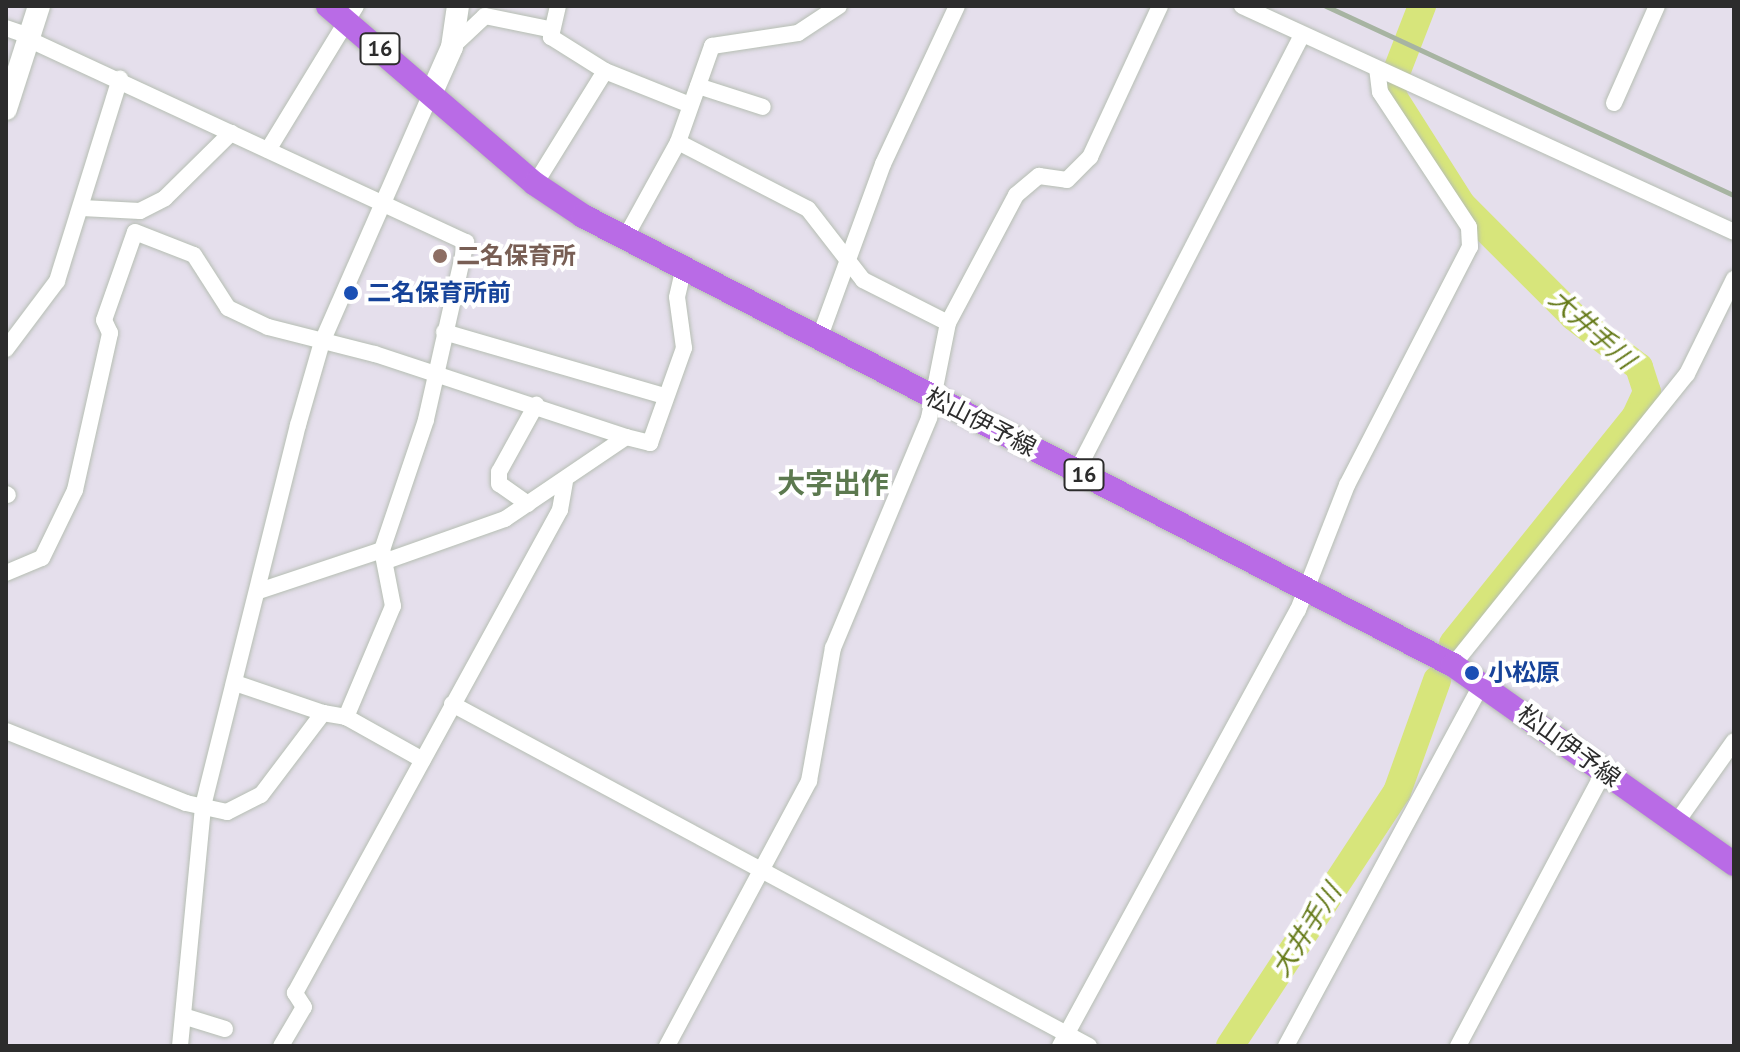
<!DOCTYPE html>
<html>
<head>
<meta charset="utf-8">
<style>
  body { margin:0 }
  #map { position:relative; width:1740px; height:1052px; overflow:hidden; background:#e5dfec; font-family:"PT Sans","Noto Sans JP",sans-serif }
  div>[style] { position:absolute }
  .river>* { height:28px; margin:-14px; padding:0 14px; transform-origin:14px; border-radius:14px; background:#d7e57b }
  .roads { filter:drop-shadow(0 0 2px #b6beb3) drop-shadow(0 0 2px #b6beb3) }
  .minor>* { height:16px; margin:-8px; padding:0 8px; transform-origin:8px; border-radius:8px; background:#fff }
  .secondary>* { height:22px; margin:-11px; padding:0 11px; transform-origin:11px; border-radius:11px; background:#fff }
  .primary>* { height:24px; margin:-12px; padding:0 12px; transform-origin:12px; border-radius:12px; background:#b96be6 }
  .rail>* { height:5px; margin:-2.5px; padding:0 2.5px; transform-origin:2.5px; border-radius:2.5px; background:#a7b4a2 }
  .dots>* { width:22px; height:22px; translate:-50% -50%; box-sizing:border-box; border:4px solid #fff; border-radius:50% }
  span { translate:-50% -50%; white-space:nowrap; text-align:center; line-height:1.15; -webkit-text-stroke:8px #fff; paint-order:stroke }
  .shield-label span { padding:2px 6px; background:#fff; border:2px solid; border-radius:6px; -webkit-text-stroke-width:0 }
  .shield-label { font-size:22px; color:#2c2c2c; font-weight:700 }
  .education-label { font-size:24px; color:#785e54; font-weight:700 }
  .left { translate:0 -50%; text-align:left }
  .transit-label { font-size:24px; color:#164399; font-weight:700 }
  .street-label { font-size:24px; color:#2c2c2c }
  .water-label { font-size:26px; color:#647917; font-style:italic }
  .quarter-label { font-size:28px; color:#5c794f; font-weight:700 }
  .frame { position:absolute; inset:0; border:8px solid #2c2c2c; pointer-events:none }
</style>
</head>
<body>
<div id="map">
  <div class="river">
    <div style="left:1422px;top:6px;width:86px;rotate:111.2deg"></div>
    <div style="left:1391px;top:86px;width:12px;rotate:76deg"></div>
    <div style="left:1394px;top:98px;width:127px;rotate:57.6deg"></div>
    <div style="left:1462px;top:205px;width:158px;rotate:45deg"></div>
    <div style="left:1574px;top:317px;width:82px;rotate:37.6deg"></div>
    <div style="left:1639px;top:367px;width:26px;rotate:72deg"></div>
    <div style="left:1647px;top:392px;width:26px;rotate:115deg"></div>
    <div style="left:1636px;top:416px;width:292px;rotate:128.8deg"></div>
    <div style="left:1230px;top:1046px;width:304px;rotate:-56.7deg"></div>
    <div style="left:1397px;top:792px;width:119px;rotate:-70.3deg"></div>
  </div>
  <div class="roads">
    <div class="minor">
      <div style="left:558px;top:6px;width:32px;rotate:103deg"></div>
      <div style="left:551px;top:37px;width:64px;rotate:32.2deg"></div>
      <div style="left:605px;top:71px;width:92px;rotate:21.8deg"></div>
      <div style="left:1242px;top:6px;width:541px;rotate:24.67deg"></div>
      <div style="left:6px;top:28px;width:24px;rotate:19deg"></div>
      <div style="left:28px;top:39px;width:483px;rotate:24.9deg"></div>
      <div style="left:466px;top:242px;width:182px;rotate:102.7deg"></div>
      <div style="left:426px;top:420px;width:137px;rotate:108.7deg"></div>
      <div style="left:382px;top:550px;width:57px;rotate:78.9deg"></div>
      <div style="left:393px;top:606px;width:121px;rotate:112.9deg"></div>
      <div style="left:452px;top:47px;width:45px;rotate:-43.2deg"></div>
      <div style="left:485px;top:16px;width:65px;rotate:11.5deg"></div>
      <div style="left:698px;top:86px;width:68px;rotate:17.9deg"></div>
      <div style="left:1614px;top:103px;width:106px;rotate:-66.1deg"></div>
      <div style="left:678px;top:142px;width:146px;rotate:27.3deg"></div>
      <div style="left:808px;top:209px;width:90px;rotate:52.2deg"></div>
      <div style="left:863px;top:280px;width:95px;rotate:26.8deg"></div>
      <div style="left:268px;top:150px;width:169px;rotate:-58.6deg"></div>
      <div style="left:535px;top:184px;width:133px;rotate:-58.2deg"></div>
      <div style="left:82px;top:208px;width:58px;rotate:3deg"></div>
      <div style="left:140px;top:211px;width:28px;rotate:-27deg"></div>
      <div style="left:165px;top:198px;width:93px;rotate:-44.6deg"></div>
      <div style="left:624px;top:240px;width:112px;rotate:-61.1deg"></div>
      <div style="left:678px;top:142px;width:102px;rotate:-70.5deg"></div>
      <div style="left:712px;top:46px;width:87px;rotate:-8.6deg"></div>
      <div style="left:798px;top:33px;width:49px;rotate:-33.4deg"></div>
      <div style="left:444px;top:332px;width:229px;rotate:16.2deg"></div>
      <div style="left:819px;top:339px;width:186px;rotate:-69.9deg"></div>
      <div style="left:883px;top:164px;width:174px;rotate:-64.9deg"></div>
      <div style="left:6px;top:349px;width:85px;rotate:-53.1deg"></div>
      <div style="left:57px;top:281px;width:212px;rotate:-72.7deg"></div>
      <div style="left:1077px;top:471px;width:491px;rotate:-62.7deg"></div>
      <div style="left:6px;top:494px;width:2px;rotate:27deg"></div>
      <div style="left:528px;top:504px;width:35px;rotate:-145deg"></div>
      <div style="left:499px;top:484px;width:12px;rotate:-90deg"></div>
      <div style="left:499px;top:472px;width:77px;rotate:-61.1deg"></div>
      <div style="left:389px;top:560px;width:123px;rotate:-19.5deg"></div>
      <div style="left:505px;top:519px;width:146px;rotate:-34.1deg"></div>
      <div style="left:626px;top:437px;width:25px;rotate:14deg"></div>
      <div style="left:650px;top:443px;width:101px;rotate:-70.3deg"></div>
      <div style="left:684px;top:348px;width:51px;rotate:-97.8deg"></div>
      <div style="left:677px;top:297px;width:28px;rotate:-77deg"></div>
      <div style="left:6px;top:573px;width:39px;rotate:-23deg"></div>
      <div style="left:42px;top:558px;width:76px;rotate:-64.1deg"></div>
      <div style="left:75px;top:490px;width:161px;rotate:-77.4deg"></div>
      <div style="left:110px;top:333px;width:14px;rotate:-115deg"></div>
      <div style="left:104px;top:320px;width:93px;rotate:-70.6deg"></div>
      <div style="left:135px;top:232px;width:63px;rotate:21.3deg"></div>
      <div style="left:194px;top:255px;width:63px;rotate:57.3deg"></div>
      <div style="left:228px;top:308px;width:44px;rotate:25.4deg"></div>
      <div style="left:268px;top:327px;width:110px;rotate:14.2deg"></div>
      <div style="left:375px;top:354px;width:264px;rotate:18.3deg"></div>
      <div style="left:259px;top:591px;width:130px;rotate:-18.4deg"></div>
      <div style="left:1453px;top:665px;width:373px;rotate:-51.2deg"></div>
      <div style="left:1687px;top:374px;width:106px;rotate:-63.7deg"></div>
      <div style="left:235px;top:683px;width:93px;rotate:18.8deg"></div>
      <div style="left:452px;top:704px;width:723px;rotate:28.23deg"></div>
      <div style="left:6px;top:731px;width:194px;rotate:21.8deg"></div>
      <div style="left:186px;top:803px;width:42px;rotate:12.4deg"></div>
      <div style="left:227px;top:812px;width:38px;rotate:-27deg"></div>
      <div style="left:261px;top:795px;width:103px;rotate:-52.9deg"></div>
      <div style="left:323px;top:713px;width:23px;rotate:10deg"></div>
      <div style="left:346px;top:717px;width:88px;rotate:29.2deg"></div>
      <div style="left:1676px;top:823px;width:100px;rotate:-54.7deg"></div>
      <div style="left:183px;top:1016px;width:44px;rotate:17.2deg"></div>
      <div style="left:180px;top:1046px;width:241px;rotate:-84.5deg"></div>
      <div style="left:203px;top:806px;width:393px;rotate:-76deg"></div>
      <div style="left:298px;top:425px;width:86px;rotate:-73.9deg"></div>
      <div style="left:322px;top:342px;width:273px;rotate:-66.3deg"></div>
      <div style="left:281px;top:1046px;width:45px;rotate:-59.5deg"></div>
      <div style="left:304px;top:1007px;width:17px;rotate:-123deg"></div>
      <div style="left:295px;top:993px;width:551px;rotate:-61.25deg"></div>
      <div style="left:560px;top:510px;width:28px;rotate:-80deg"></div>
      <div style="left:667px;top:1046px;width:301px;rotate:-61.8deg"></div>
      <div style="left:809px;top:781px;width:135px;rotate:-79.8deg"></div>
      <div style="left:833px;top:648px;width:249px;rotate:-67.3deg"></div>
      <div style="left:929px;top:418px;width:97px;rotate:-78.7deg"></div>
      <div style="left:948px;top:323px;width:145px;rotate:-62deg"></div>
      <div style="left:1016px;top:195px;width:30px;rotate:-40deg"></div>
      <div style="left:1039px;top:176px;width:28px;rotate:8deg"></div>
      <div style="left:1067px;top:180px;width:33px;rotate:-45deg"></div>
      <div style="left:1090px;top:157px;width:166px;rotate:-65.1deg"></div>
      <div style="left:1060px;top:1046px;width:497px;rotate:-61.4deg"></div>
      <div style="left:1298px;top:610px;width:134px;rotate:-68.6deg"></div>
      <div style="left:1347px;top:485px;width:268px;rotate:-62.7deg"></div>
      <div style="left:1470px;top:247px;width:20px;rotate:-93deg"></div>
      <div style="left:1469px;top:227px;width:162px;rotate:-123.4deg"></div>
      <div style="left:1380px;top:92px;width:23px;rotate:-97deg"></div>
      <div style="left:1286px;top:1046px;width:412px;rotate:-61.6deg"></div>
      <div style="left:1458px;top:1046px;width:311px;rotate:-62deg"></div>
    </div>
    <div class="secondary">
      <div style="left:432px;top:92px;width:49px;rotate:-66deg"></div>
      <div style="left:452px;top:47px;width:41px;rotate:-81.7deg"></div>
      <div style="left:6px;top:109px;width:108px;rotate:-72.2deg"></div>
    </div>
    <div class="primary">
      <div style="left:328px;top:6px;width:273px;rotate:40.7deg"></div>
      <div style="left:535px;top:184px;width:58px;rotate:33.7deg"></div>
      <div style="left:583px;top:216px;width:979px;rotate:27.3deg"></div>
      <div style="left:1453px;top:665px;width:344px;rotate:35.3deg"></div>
    </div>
  </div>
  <div class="rail">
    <div style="left:1326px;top:6px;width:450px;rotate:24.9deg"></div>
  </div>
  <div class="dots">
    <div style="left:440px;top:256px;background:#8d6e63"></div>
    <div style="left:351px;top:293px;background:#1a4fb4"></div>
    <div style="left:1472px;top:673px;background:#1a4fb4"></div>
  </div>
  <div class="shield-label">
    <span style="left:380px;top:49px">16</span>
    <span style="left:1084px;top:475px">16</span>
  </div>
  <div class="education-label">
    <span class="left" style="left:456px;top:256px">二名保育所</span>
  </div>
  <div class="transit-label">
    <span class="left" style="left:367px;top:293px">二名保育所前</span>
    <span class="left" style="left:1488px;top:673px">小松原</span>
  </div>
  <div class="street-label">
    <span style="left:981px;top:422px;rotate:27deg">松山伊予線</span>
    <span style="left:1569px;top:746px;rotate:36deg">松山伊予線</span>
  </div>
  <div class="water-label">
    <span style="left:1592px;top:329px;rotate:42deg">大井手川</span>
    <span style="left:1306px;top:930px;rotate:-57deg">大井手川</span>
  </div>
  <div class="quarter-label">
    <span style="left:833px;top:483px">大字出作</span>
  </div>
  <div class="frame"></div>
</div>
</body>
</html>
